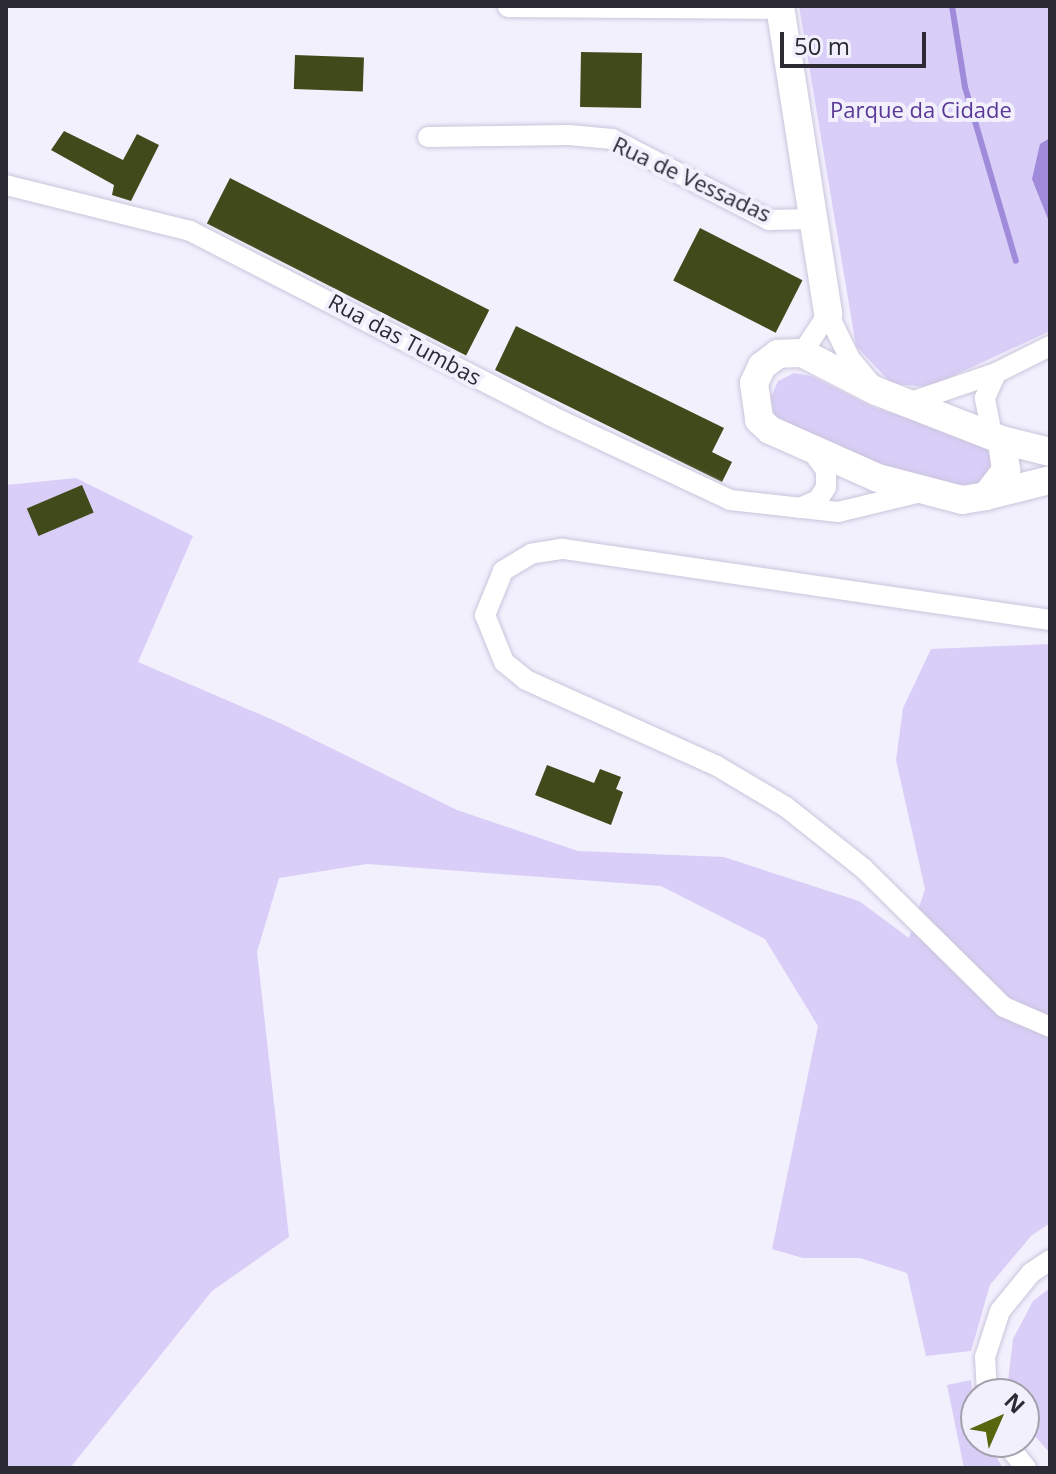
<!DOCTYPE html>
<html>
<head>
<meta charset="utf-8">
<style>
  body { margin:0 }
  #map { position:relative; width:1056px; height:1474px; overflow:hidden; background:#f3f0fe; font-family:"Open Sans",sans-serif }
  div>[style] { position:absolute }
  .green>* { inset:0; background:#d8cef7 }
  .water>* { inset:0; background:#a08ada }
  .stream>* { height:6px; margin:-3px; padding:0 3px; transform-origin:3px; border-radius:3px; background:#a08ada }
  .building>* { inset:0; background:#404a1a; transform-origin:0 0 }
  .roads { filter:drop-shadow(0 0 2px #cac5db) drop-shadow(0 0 2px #cac5db) }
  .street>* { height:20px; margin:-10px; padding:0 10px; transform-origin:10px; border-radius:10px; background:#fff }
  .secondary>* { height:28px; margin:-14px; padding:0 14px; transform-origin:14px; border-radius:14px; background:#fff }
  span { translate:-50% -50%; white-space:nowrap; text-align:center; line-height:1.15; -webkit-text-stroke:8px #f3f0fe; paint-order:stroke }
  .park-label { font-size:22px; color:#593896 }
  .street-label { font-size:22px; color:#2c2a32 }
  .frame { position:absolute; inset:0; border:8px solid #2c2a32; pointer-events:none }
  .north { position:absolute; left:960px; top:1378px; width:80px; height:80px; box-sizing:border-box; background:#f3f0fe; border:2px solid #a3a1ac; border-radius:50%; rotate:45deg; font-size:22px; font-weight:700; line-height:32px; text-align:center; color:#2c2a32 }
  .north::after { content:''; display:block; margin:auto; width:28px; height:36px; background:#58660d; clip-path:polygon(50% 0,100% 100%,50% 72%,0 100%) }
  .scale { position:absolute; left:780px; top:32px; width:146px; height:36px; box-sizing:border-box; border:4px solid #2c2a32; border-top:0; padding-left:10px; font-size:24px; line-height:28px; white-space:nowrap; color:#2c2a32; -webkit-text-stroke:6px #f3f0fe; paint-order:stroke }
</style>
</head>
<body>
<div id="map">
  <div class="green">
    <div style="clip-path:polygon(799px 6px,1050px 6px,1050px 331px,929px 387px,892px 384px,856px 346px)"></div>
    <div style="clip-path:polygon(794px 373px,811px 376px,875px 408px,969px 437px,988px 449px,992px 471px,974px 491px,904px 477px,787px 427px,774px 415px,771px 397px,778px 381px)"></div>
    <div style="clip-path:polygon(76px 478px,193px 536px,138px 662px,280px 723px,457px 810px,578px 851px,724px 857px,859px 901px,909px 938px,925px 889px,896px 760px,903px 708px,931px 649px,1050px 644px,1050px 1223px,1031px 1236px,990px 1285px,971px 1351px,926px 1356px,907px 1273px,860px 1258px,803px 1258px,772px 1249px,818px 1026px,765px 939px,661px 886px,367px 864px,279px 878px,257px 952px,289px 1237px,212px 1291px,70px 1468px,6px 1468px,6px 485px)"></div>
    <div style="clip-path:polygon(1050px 1288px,1050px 1453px,1024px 1424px,1024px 1394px,1007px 1390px,1013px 1339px,1033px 1301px)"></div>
    <div style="clip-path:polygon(971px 1380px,976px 1442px,987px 1442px,1003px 1468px,964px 1468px,947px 1385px)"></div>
  </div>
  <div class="water">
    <div style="clip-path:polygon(1050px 138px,1050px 224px,1032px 179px,1040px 144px)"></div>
  </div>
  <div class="stream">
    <div style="left:952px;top:6px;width:82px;rotate:80.9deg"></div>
    <div style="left:965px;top:87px;width:181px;rotate:73.7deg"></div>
  </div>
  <div class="building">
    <div style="left:581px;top:52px;width:61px;height:55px;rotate:1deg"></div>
    <div style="left:295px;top:55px;width:69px;height:34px;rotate:2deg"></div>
    <div style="clip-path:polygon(64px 131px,123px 160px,137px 134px,159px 145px,131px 201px,112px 195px,114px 185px,51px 150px)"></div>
    <div style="left:230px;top:178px;width:291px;height:51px;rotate:27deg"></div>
    <div style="left:700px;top:228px;width:115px;height:59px;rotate:27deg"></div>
    <div style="clip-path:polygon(516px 326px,724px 428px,712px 452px,732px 462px,722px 482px,495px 370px)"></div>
    <div style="left:82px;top:485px;width:30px;height:60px;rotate:67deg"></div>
    <div style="clip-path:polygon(547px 765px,594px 783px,600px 769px,621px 777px,616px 789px,623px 792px,611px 825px,535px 795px)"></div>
  </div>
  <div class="roads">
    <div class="street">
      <div style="left:508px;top:7px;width:273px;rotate:0.4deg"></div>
      <div style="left:428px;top:137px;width:141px;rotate:-0.8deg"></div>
      <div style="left:569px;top:135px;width:43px;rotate:5.3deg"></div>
      <div style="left:612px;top:139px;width:177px;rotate:27.3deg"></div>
      <div style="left:769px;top:220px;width:43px;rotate:-1.3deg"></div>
      <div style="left:6px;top:185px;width:190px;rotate:14deg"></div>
      <div style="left:190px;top:231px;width:406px;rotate:27.1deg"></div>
      <div style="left:551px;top:416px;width:198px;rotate:25.1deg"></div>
      <div style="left:730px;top:500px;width:109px;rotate:6.3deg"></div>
      <div style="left:838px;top:512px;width:81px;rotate:-13.5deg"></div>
      <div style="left:828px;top:314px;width:50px;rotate:63.9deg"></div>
      <div style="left:850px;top:359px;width:34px;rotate:50deg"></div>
      <div style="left:802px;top:353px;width:47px;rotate:-56.3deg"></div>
      <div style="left:908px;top:403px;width:93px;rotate:-18.8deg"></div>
      <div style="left:996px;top:373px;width:60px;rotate:-26.6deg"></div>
      <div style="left:992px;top:435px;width:38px;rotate:-101deg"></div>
      <div style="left:985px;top:398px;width:27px;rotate:-66deg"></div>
      <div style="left:800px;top:508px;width:20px;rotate:-24deg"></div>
      <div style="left:818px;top:500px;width:15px;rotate:-58deg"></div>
      <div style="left:826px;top:487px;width:17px;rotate:-90deg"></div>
      <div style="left:826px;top:470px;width:24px;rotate:-126deg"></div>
      <div style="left:1050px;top:620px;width:494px;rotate:-171.7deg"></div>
      <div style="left:561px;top:549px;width:30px;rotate:171deg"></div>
      <div style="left:531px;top:554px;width:33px;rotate:149deg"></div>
      <div style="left:503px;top:571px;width:48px;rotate:112.2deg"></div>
      <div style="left:485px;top:615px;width:51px;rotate:68deg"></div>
      <div style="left:504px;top:662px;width:28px;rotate:39deg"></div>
      <div style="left:526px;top:680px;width:209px;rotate:24.2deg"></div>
      <div style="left:717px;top:766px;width:80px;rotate:30.7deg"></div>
      <div style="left:786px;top:807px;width:98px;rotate:38.4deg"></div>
      <div style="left:863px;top:868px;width:198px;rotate:44.6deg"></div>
      <div style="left:1004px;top:1007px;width:50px;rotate:23.5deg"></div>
      <div style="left:987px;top:1394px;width:37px;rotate:-93deg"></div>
      <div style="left:985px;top:1357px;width:48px;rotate:-71.9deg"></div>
      <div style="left:1000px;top:1311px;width:49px;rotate:-50.8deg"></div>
      <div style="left:1031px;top:1273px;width:23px;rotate:-34deg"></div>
      <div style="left:1005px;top:1442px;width:33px;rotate:51deg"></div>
    </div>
    <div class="secondary">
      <div style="left:780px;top:6px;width:312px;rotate:81.1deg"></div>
      <div style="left:1002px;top:440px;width:49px;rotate:14deg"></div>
      <div style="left:986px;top:496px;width:33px;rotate:-52deg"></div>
      <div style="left:1006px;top:470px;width:30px;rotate:-98deg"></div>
      <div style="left:1002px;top:440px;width:135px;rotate:-158.7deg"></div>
      <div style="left:876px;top:391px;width:83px;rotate:-152.8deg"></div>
      <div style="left:802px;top:353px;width:24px;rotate:178deg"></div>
      <div style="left:778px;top:354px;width:20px;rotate:143deg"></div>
      <div style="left:762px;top:366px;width:19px;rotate:115deg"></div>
      <div style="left:754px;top:383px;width:37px;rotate:82deg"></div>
      <div style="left:759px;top:420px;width:15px;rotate:42deg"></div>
      <div style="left:770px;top:430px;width:118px;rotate:24deg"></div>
      <div style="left:878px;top:478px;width:87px;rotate:14.7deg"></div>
      <div style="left:962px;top:500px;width:24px;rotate:-9deg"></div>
      <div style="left:986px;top:496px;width:66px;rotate:-14deg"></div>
    </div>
  </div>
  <div class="park-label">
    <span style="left:921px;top:110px">Parque da Cidade</span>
  </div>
  <div class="street-label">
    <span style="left:692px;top:179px;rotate:25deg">Rua de Vessadas</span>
    <span style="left:405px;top:339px;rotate:28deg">Rua das Tumbas</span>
  </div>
  <div class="frame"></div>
  <div class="north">N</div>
  <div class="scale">50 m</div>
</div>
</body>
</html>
